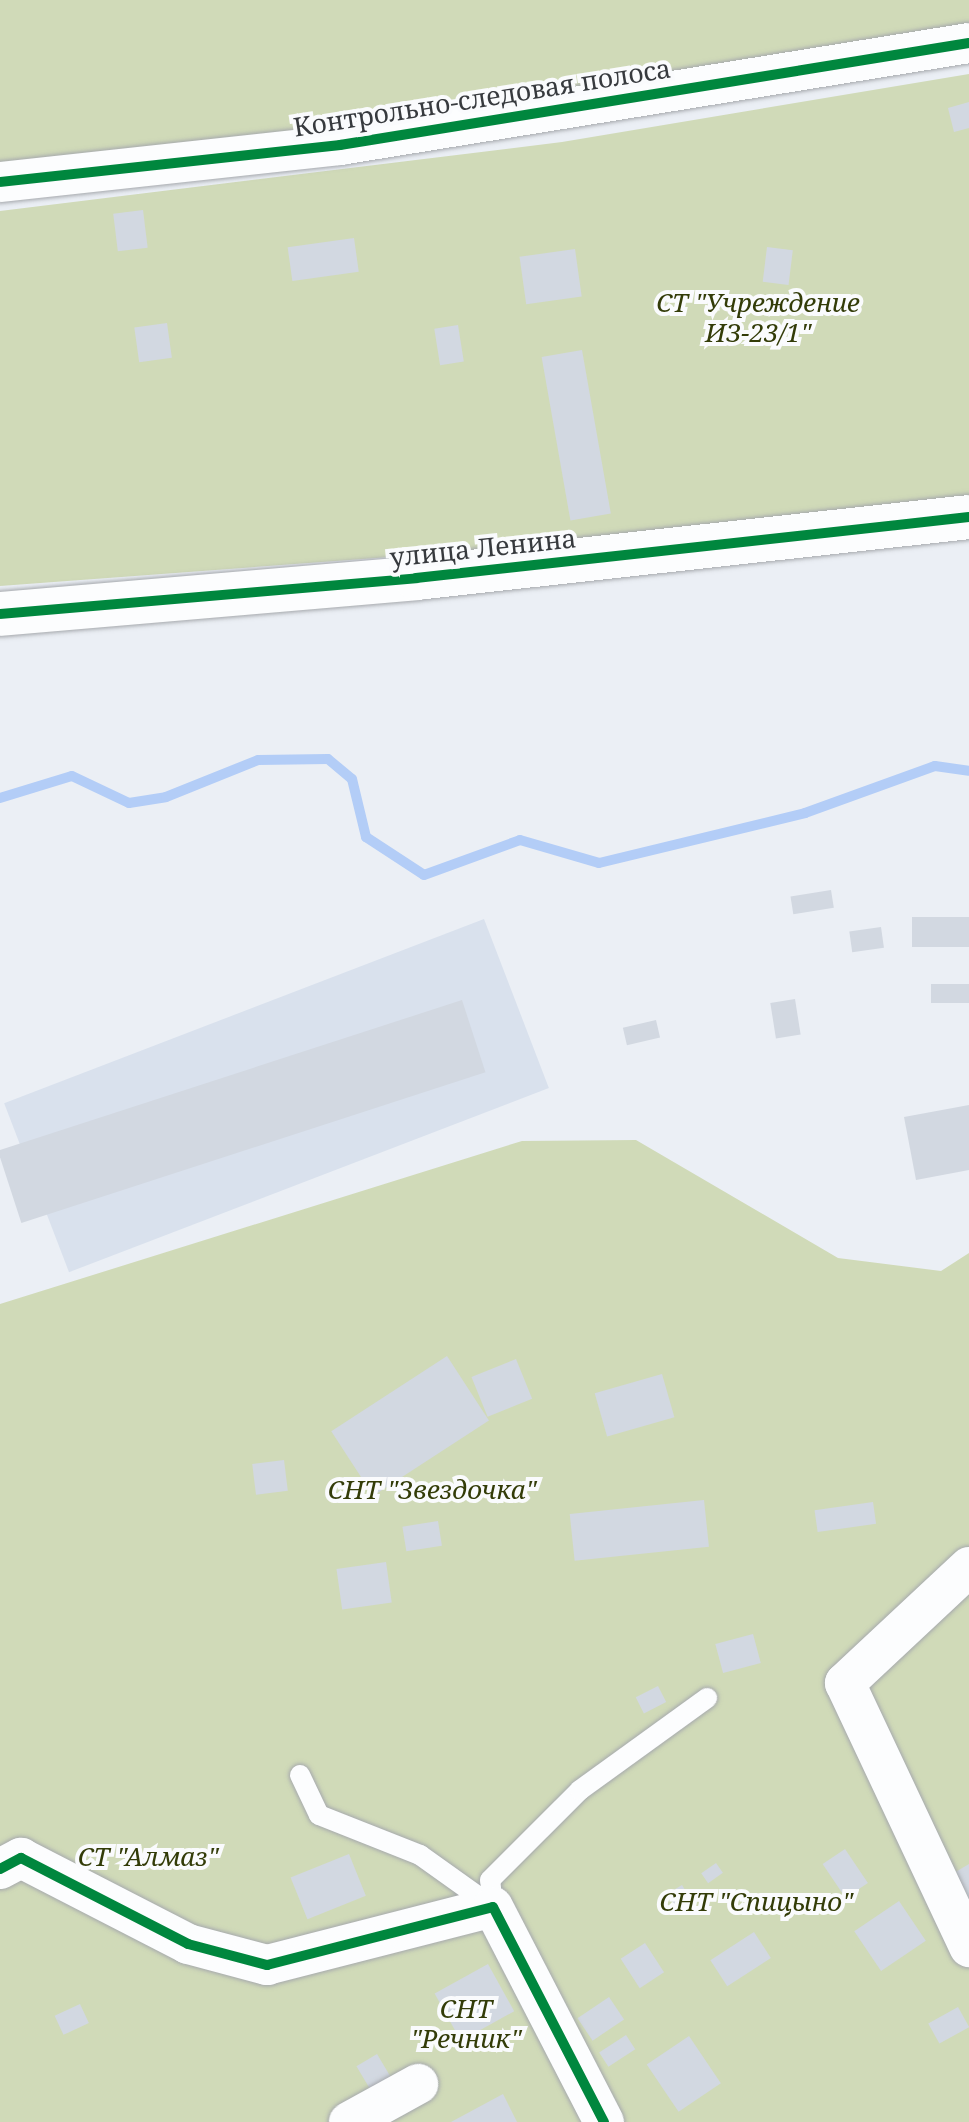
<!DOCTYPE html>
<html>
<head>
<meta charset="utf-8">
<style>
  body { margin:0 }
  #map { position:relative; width:969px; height:2122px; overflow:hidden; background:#ebeff5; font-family:"Noto Serif",serif }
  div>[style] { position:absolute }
  .built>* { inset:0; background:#d9e1ed; transform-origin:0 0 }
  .green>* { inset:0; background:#d0dab8 }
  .stream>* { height:10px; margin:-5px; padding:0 5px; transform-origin:5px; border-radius:5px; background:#b3cdf7 }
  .building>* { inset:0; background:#d2d8e1; transform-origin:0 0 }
  .roads { filter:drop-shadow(0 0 2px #a6a9ad) drop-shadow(0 0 2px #a6a9ad) }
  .lane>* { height:20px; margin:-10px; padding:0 10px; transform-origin:10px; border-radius:10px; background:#fcfdfe }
  .street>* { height:40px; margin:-20px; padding:0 20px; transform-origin:20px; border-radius:20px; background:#fcfdfe }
  .secondary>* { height:44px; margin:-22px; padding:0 22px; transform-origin:22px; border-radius:22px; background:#fcfdfe }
  .cycleway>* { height:10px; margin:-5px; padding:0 5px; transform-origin:5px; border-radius:5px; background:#00873e }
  span { translate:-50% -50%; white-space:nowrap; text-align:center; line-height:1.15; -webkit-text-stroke:8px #fafbfd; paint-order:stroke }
  .street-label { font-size:26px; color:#373a3e }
  .park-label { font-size:26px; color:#333c08; font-style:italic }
</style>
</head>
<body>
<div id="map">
  <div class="built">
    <div style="left:484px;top:919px;width:181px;height:514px;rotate:69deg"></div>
  </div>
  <div class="green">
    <div style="clip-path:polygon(0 0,969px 0,969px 41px,0 175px)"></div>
    <div style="clip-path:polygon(969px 74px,969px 503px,417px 555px,0 586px,0 211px,562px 142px)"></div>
    <div style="clip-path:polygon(636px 1140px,838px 1258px,941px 1271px,969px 1253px,969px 2122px,0 2122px,0 1304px,522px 1141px)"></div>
  </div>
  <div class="stream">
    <div style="left:0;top:798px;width:75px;rotate:-17deg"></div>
    <div style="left:72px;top:776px;width:63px;rotate:25.3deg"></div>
    <div style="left:129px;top:803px;width:37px;rotate:-9deg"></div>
    <div style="left:166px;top:797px;width:99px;rotate:-21.9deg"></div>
    <div style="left:258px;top:760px;width:70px;rotate:-0.8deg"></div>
    <div style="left:328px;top:759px;width:31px;rotate:40deg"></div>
    <div style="left:352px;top:779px;width:60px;rotate:76.4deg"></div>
    <div style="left:366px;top:837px;width:69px;rotate:33.2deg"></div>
    <div style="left:424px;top:875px;width:102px;rotate:-20deg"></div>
    <div style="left:520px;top:840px;width:82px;rotate:16.2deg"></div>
    <div style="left:599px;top:863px;width:212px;rotate:-13.6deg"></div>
    <div style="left:805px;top:813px;width:138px;rotate:-19.9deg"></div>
    <div style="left:935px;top:766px;width:34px;rotate:8deg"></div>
  </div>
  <div class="building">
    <div style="clip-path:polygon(969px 102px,969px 128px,954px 132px,948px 108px)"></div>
    <div style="left:143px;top:210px;width:38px;height:30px;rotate:83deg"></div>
    <div style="left:354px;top:238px;width:34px;height:67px;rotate:82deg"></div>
    <div style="left:767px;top:247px;width:26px;height:35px;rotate:7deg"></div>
    <div style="left:575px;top:249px;width:48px;height:56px;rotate:82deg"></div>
    <div style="left:167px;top:323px;width:35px;height:33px;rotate:82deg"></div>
    <div style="left:458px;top:325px;width:37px;height:24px;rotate:81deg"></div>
    <div style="left:582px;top:350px;width:166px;height:41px;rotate:80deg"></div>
    <div style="left:831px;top:890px;width:18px;height:41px;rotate:81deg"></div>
    <div style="left:969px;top:917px;width:30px;height:57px;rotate:90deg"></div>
    <div style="left:881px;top:927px;width:21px;height:32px;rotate:82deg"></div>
    <div style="left:969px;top:984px;width:19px;height:38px;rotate:90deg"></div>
    <div style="left:795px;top:999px;width:36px;height:25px;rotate:81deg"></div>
    <div style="left:462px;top:1000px;width:76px;height:488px;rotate:72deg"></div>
    <div style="left:656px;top:1020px;width:18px;height:34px;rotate:77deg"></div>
    <div style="clip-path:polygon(969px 1105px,969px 1170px,916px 1180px,904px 1117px)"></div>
    <div style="left:447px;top:1356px;width:77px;height:138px;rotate:57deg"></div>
    <div style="left:516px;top:1359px;width:43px;height:48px;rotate:68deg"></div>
    <div style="left:662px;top:1374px;width:45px;height:70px;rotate:74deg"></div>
    <div style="left:284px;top:1460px;width:31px;height:32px;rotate:83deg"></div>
    <div style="left:704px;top:1500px;width:47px;height:135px;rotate:84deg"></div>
    <div style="left:873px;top:1502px;width:22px;height:59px;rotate:82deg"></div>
    <div style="left:438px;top:1521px;width:25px;height:36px;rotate:81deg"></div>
    <div style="left:386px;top:1562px;width:41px;height:50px;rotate:82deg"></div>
    <div style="left:753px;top:1634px;width:30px;height:39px;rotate:75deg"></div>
    <div style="left:658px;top:1686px;width:18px;height:25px;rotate:63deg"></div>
    <div style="left:845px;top:1849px;width:41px;height:27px;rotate:56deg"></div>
    <div style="left:349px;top:1854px;width:45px;height:63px;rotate:68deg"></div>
    <div style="left:716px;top:1863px;width:12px;height:18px;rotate:55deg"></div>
    <div style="clip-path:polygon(969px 1864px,969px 1901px,947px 1877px)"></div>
    <div style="left:682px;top:1885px;width:12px;height:17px;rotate:59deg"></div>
    <div style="left:899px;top:1901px;width:48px;height:54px;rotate:56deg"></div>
    <div style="left:754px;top:1932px;width:31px;height:52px;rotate:57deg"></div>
    <div style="left:645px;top:1943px;width:35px;height:29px;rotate:57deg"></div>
    <div style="left:488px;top:1964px;width:54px;height:61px;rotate:61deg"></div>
    <div style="left:609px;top:1997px;width:27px;height:38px;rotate:56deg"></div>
    <div style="left:80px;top:2004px;width:21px;height:28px;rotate:65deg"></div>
    <div style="left:958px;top:2007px;width:23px;height:34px;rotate:61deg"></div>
    <div style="left:626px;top:2035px;width:17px;height:32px;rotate:57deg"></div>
    <div style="left:689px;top:2036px;width:57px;height:51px;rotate:56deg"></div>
    <div style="left:377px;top:2054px;width:27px;height:24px;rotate:59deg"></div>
    <div style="clip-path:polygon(503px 2094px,517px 2122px,451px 2122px)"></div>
  </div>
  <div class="roads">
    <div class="lane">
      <div style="left:300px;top:1775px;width:44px;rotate:64.6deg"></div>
      <div style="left:319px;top:1815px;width:109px;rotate:21.6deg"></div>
      <div style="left:420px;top:1855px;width:90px;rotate:35.5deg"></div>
      <div style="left:493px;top:1907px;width:27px;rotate:-96deg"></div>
      <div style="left:490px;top:1880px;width:127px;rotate:-45deg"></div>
      <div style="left:580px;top:1790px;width:157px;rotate:-35.9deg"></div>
    </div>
    <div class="street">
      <div style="left:0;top:182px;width:342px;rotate:-6.2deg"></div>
      <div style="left:340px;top:145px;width:637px;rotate:-9.21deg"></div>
      <div style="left:969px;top:1567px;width:170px;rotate:136.9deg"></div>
      <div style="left:845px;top:1683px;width:292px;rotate:64.8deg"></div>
      <div style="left:0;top:1869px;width:24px;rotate:-28deg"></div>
      <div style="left:21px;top:1858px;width:188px;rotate:27.2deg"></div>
      <div style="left:188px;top:1944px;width:82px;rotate:14.9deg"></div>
      <div style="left:267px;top:1965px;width:233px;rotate:-14.4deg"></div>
      <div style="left:493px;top:1907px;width:242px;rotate:62.7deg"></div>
      <div style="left:349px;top:2122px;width:79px;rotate:-28.8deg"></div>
    </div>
    <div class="secondary">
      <div style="left:0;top:614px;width:418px;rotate:-4.9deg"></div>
      <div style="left:416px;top:578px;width:556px;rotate:-6.29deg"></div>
    </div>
  </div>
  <div class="cycleway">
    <div style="left:0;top:182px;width:342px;rotate:-6.2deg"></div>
    <div style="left:340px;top:145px;width:637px;rotate:-9.21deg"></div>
    <div style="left:0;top:614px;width:418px;rotate:-4.9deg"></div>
    <div style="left:416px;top:578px;width:556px;rotate:-6.29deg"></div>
    <div style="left:0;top:1869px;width:24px;rotate:-28deg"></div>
    <div style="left:21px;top:1858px;width:188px;rotate:27.2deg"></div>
    <div style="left:188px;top:1944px;width:82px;rotate:14.9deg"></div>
    <div style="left:267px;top:1965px;width:233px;rotate:-14.4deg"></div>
    <div style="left:493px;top:1907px;width:242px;rotate:62.7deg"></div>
  </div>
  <div class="street-label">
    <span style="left:482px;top:98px;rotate:-9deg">Контрольно-следовая полоса</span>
    <span style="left:483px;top:548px;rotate:-6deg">улица Ленина</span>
  </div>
  <div class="park-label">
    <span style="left:758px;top:318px">СТ "Учреждение<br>ИЗ-23/1"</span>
    <span style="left:432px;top:1490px">СНТ "Звездочка"</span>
    <span style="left:148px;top:1857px">СТ "Алмаз"</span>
    <span style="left:756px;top:1902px">СНТ "Спицыно"</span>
    <span style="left:466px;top:2024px">СНТ<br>"Речник"</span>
  </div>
</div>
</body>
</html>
